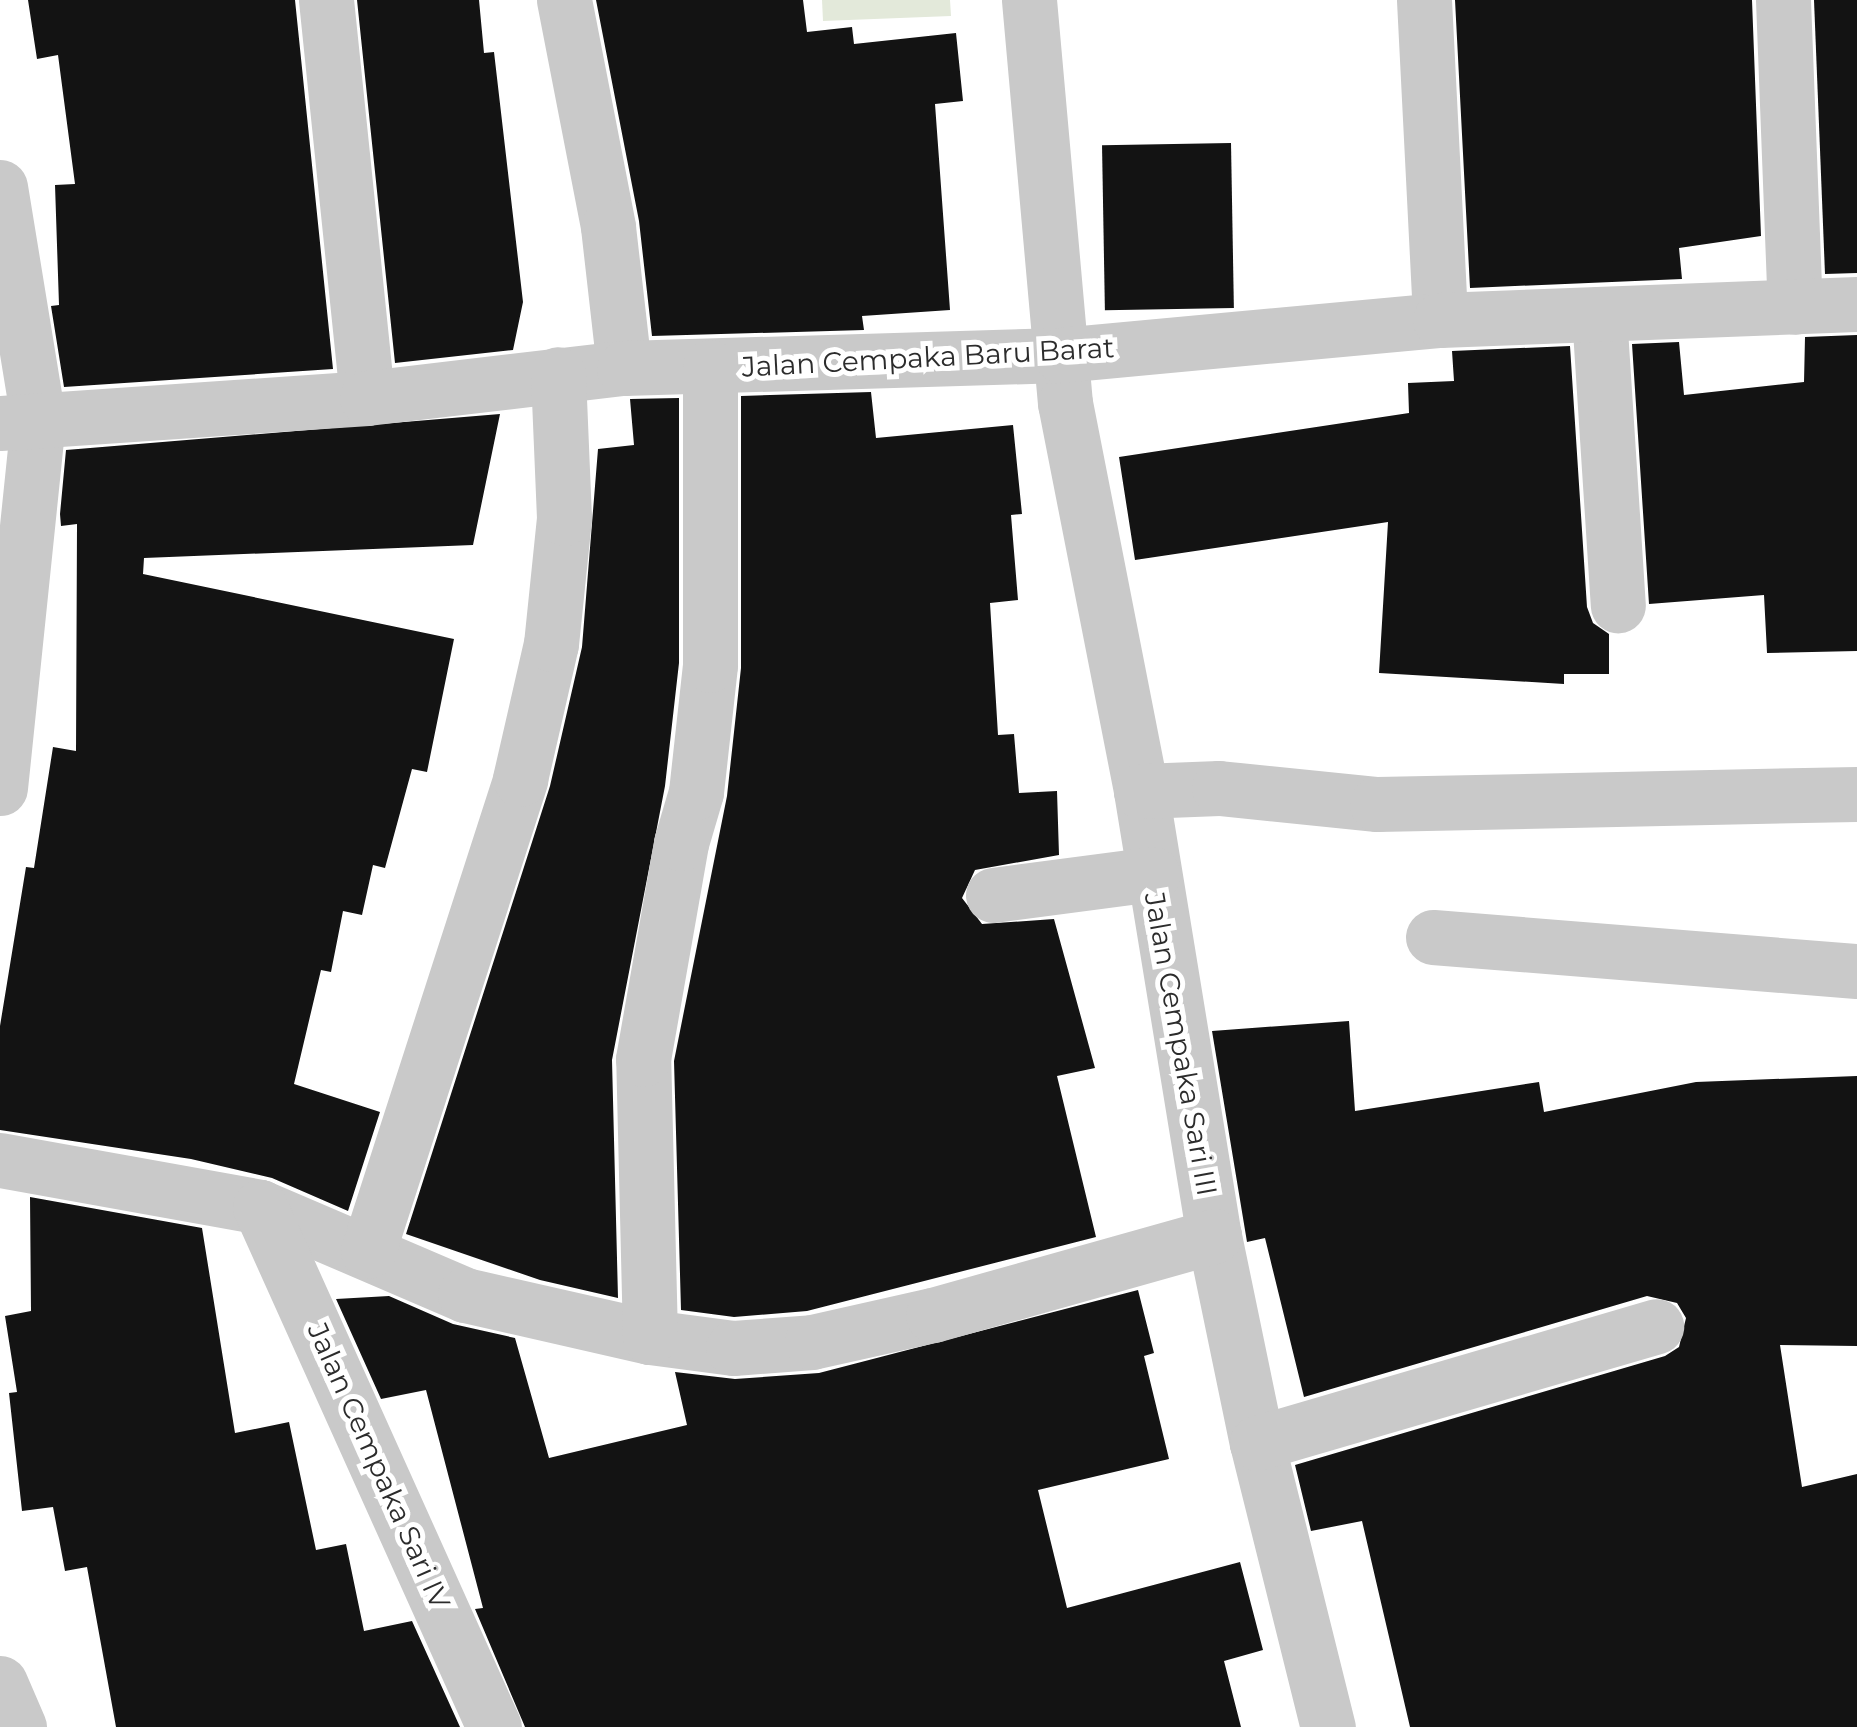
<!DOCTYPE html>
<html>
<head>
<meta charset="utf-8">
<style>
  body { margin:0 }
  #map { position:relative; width:1857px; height:1727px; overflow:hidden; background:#fff; font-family:Montserrat,sans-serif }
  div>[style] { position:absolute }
  .green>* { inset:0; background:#e3e9da }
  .building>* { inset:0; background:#131313; transform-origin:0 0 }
  .minor>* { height:55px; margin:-27.5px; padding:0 27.5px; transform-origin:27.5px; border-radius:27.5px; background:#c9c9c9 }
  span { translate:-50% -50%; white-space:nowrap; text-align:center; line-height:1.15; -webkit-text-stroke:10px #fff; paint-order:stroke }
  .street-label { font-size:28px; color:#2c2c2c }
</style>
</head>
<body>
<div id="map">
  <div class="green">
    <div style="clip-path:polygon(822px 0,950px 0,951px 16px,823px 21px)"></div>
  </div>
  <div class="building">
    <div style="clip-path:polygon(28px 0,295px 0,333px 369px,64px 387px,51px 306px,59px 305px,55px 185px,75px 184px,58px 55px,37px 59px)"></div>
    <div style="clip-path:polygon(357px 0,479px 0,484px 53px,494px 52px,523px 302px,513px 350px,395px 363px)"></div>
    <div style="clip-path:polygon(596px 0,803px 0,807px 32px,852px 27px,854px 44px,956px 33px,963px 101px,935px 104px,950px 310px,862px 316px,864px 330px,652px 336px,639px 221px)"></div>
    <div style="clip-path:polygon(1455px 0,1752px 0,1761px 236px,1679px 248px,1682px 279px,1470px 288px)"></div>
    <div style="clip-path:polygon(1814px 0,1857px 0,1857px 273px,1825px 274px)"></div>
    <div style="left:1231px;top:143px;width:165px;height:129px;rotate:89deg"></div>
    <div style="clip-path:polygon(1857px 335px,1857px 651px,1767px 653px,1764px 595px,1649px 604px,1632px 344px,1679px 342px,1684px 395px,1804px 382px,1805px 337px)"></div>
    <div style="clip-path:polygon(1570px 346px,1587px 607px,1593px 623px,1609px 634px,1609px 674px,1564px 674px,1564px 684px,1379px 673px,1388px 522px,1135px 560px,1119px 457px,1409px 413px,1408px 383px,1454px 381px,1452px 351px)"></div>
    <div style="clip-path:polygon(871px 392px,876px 438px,1013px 425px,1022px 514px,1011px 515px,1018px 600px,990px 603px,998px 735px,1014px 734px,1019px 793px,1057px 791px,1059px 855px,975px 870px,962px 898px,982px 924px,1054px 919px,1095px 1068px,1057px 1076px,1096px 1237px,807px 1311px,734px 1317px,681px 1310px,674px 1061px,727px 796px,741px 668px,741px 396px)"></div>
    <div style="clip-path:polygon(679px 398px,679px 663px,665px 786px,612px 1060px,618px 1298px,540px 1280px,406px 1234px,550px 786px,582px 647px,598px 449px,634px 445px,630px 399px)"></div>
    <div style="clip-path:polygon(500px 414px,473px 545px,144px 558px,143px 574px,454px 639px,427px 772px,412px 769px,385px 868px,373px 865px,362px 915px,343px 911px,331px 972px,321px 970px,294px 1084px,380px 1112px,348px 1211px,272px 1178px,191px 1159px,0 1130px,0 1026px,26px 867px,34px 868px,53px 747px,76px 751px,77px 524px,61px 526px,60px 514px,66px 450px)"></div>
    <div style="clip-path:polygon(1349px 1021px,1355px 1111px,1539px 1082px,1544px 1112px,1696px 1082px,1857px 1076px,1857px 1346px,1780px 1345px,1802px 1487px,1857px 1474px,1857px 1727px,1410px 1727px,1362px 1521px,1311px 1531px,1295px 1465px,1665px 1356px,1679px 1347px,1686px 1318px,1677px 1303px,1647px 1296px,1304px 1397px,1265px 1238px,1247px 1242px,1212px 1031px)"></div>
    <div style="clip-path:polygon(30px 1197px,202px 1228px,235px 1433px,289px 1422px,316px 1550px,346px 1544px,364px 1631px,412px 1621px,460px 1727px,116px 1727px,87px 1567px,65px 1571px,53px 1507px,22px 1511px,9px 1393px,17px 1392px,5px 1316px,31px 1311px)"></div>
    <div style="clip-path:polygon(1138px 1290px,1154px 1353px,1144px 1356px,1169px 1459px,1038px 1490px,1067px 1608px,1240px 1562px,1263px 1650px,1224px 1661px,1241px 1727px,525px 1727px,475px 1609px,483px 1608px,426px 1390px,381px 1399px,336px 1299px,389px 1296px,453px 1324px,515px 1338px,549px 1458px,687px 1425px,675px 1372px,735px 1379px,819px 1373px)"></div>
  </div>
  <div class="minor">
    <div style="left:326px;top:0;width:400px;rotate:84.1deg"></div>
    <div style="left:564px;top:0;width:231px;rotate:79deg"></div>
    <div style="left:608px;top:227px;width:142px;rotate:83.5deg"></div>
    <div style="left:1029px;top:0;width:405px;rotate:84.9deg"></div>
    <div style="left:1065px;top:403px;width:395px;rotate:78.9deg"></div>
    <div style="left:1141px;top:791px;width:451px;rotate:80.7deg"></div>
    <div style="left:1214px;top:1236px;width:211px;rotate:78.3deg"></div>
    <div style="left:1257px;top:1443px;width:293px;rotate:76deg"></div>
    <div style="left:1424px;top:0;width:320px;rotate:87.1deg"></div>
    <div style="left:1783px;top:0;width:307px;rotate:87.8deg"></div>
    <div style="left:0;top:187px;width:236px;rotate:80.7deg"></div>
    <div style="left:38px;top:420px;width:370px;rotate:95.9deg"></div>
    <div style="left:1599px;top:314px;width:292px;rotate:86.3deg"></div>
    <div style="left:0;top:423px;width:368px;rotate:-3.9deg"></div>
    <div style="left:367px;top:398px;width:259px;rotate:-6.7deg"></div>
    <div style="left:624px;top:368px;width:437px;rotate:-1.7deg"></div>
    <div style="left:1061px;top:355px;width:381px;rotate:-5.3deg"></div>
    <div style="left:1440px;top:320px;width:417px;rotate:-2.2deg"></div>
    <div style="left:1141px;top:791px;width:78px;rotate:-2.2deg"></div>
    <div style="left:1219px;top:788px;width:159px;rotate:5.8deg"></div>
    <div style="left:1377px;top:804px;width:480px;rotate:-1.2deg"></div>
    <div style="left:993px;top:895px;width:161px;rotate:-7.5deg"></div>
    <div style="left:1433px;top:937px;width:425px;rotate:4.6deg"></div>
    <div style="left:0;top:1160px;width:264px;rotate:10.2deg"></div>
    <div style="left:260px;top:1207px;width:223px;rotate:23.2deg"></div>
    <div style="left:465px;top:1295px;width:190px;rotate:12.8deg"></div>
    <div style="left:650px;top:1337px;width:84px;rotate:7.5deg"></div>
    <div style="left:733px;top:1348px;width:79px;rotate:-4.3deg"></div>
    <div style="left:812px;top:1342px;width:124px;rotate:-12.6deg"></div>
    <div style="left:933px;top:1315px;width:292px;rotate:-15.7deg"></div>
    <div style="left:260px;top:1207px;width:570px;rotate:65.77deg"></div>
    <div style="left:368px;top:1251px;width:496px;rotate:-72.1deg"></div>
    <div style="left:520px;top:779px;width:139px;rotate:-77.1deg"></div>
    <div style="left:551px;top:644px;width:127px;rotate:-84.1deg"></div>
    <div style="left:564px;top:518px;width:144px;rotate:-92.4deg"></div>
    <div style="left:650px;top:1337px;width:278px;rotate:-91.4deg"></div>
    <div style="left:643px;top:1059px;width:219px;rotate:-80deg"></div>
    <div style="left:681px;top:843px;width:53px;rotate:-73.6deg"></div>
    <div style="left:696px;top:792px;width:128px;rotate:-83.7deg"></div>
    <div style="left:710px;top:665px;width:298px;rotate:-90deg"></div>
    <div style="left:1257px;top:1443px;width:416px;rotate:-16.3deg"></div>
    <div style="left:0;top:1683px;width:48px;rotate:66.6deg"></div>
  </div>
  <div class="street-label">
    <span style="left:928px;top:357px;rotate:-3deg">Jalan Cempaka Baru Barat</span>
    <span style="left:1181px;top:1044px;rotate:80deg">Jalan Cempaka Sari III</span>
    <span style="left:379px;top:1466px;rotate:66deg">Jalan Cempaka Sari IV</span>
  </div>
</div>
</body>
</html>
